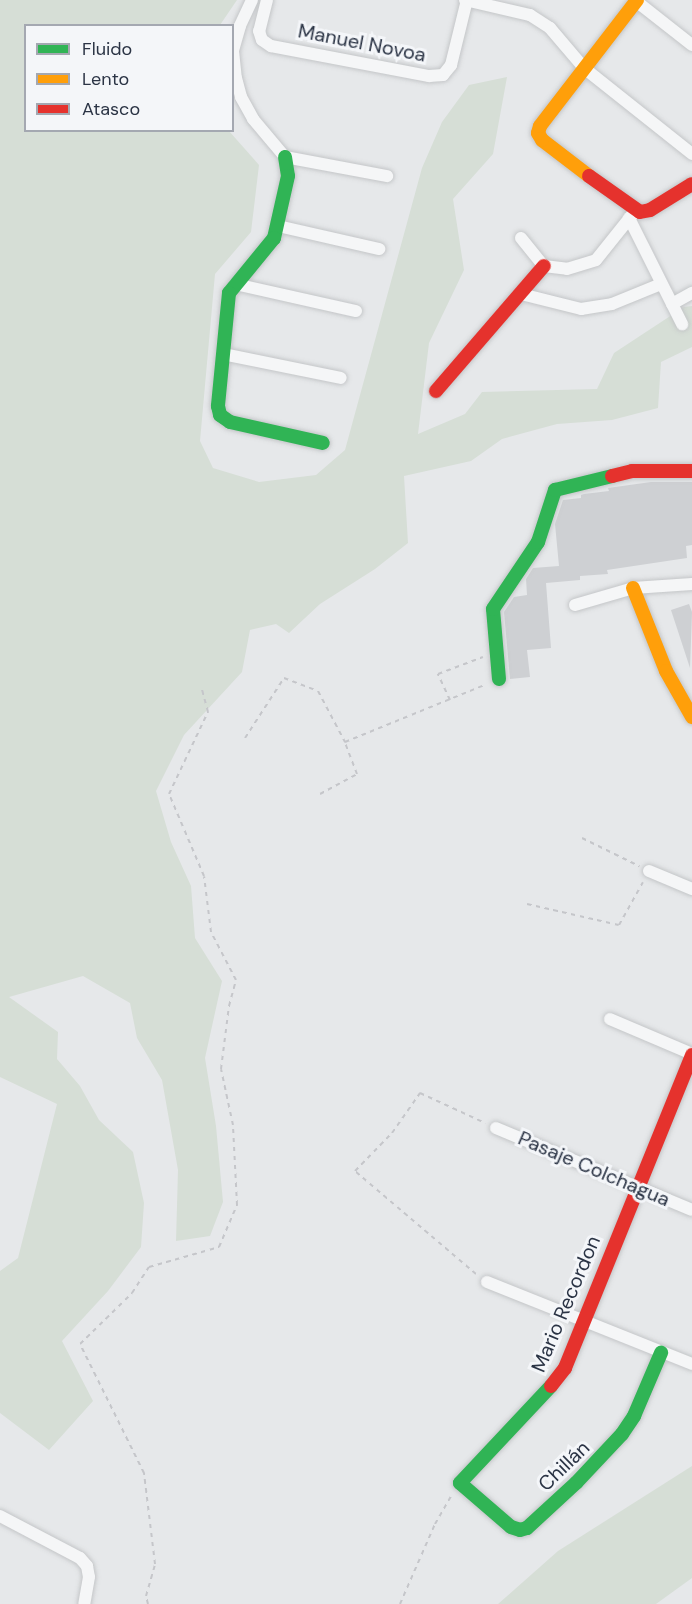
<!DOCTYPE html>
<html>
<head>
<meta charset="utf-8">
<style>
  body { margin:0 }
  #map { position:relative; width:692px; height:1604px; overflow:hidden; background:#e6e8ea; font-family:"DM Sans",sans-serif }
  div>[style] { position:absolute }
  .green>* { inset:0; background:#d6ded6 }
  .building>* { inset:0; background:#ced0d3 }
  .path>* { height:2px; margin-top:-1px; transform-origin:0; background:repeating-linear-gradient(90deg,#c5c6ca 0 4.5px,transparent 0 9px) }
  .roads { filter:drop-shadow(0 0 2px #c4c6c8) drop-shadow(0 0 2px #c4c6c8) }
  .street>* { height:12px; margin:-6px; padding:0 6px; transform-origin:6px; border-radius:6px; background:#f5f6f7 }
  .fast>* { height:14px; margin:-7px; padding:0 7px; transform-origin:7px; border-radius:7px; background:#30b455 }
  .slow>* { height:14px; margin:-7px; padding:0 7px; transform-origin:7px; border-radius:7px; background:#ff9f0a }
  .jam>* { height:14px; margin:-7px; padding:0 7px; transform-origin:7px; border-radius:7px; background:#e5322d }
  span { translate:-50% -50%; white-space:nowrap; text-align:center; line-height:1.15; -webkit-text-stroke:6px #f4f6f9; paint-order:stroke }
  .street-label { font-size:20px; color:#2b3445 }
  .legend { position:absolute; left:24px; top:24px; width:210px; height:108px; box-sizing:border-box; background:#f4f6f9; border:2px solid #a4a8b1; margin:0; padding:8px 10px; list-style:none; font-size:18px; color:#2b3445 }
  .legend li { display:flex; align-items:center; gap:12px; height:30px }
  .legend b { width:30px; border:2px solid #a4a8b1 }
</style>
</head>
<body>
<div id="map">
  <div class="green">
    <div style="clip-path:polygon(0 0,237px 0,220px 25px,26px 26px,26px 130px,229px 131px,259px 165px,251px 232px,215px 274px,200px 441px,213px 468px,259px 482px,316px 475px,345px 450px,422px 168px,442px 122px,469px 85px,507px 77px,493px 154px,453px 199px,464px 270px,429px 343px,418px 434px,465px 414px,482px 392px,597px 389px,614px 353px,684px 307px,692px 306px,692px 347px,661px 362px,658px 408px,612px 420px,557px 424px,502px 439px,471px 461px,404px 476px,408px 543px,375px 569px,320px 604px,289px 633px,276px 624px,250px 630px,242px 672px,184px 735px,156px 791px,171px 842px,191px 886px,195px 938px,222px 981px,205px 1058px,216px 1126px,223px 1202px,210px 1236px,176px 1241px,178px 1170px,162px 1080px,137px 1038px,130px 1003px,83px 976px,9px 997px,58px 1032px,57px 1059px,80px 1086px,99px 1120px,133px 1152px,144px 1203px,141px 1247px,108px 1291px,62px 1341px,93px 1401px,49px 1450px,0 1413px,0 1271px,18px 1258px,57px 1104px,0 1077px)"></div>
    <div style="clip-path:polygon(692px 1466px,692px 1578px,656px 1604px,498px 1604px,558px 1551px)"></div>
  </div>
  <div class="building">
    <div style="clip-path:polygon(651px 482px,692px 482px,692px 545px,686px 546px,687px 558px,607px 570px,608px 574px,580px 576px,580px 580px,546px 583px,551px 648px,527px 650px,530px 677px,510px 679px,504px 612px,514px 597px,527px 595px,526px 579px,533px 568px,559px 566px,555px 524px,563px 500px,581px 498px,581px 495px,584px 494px,609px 491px,608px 488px)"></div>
    <div style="clip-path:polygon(689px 604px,692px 612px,690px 668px,671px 610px)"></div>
  </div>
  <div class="path">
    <div style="left:450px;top:700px;width:29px;rotate:-115deg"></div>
    <div style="left:438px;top:674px;width:48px;rotate:-20.7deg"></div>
    <div style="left:245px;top:738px;width:72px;rotate:-57deg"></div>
    <div style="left:284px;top:678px;width:36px;rotate:21deg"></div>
    <div style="left:318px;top:691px;width:58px;rotate:62.1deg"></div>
    <div style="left:345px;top:742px;width:151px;rotate:-22.2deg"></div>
    <div style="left:320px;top:794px;width:42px;rotate:-28.4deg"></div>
    <div style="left:357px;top:774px;width:34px;rotate:-111deg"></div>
    <div style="left:582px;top:838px;width:64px;rotate:26.2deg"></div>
    <div style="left:527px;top:904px;width:94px;rotate:12.9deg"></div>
    <div style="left:619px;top:925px;width:49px;rotate:-60.8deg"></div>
    <div style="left:476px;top:1274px;width:159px;rotate:-139.6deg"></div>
    <div style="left:355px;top:1171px;width:53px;rotate:-45.8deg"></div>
    <div style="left:392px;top:1133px;width:49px;rotate:-55deg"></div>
    <div style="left:420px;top:1093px;width:72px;rotate:24.8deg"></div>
    <div style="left:148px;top:1604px;width:8px;rotate:-104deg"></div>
    <div style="left:146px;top:1596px;width:33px;rotate:-74deg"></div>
    <div style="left:155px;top:1564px;width:92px;rotate:-96.9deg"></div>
    <div style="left:144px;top:1473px;width:144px;rotate:-116.4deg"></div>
    <div style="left:80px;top:1344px;width:73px;rotate:-44.4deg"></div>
    <div style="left:132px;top:1293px;width:31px;rotate:-57deg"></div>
    <div style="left:149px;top:1267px;width:73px;rotate:-15.9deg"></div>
    <div style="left:219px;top:1247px;width:46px;rotate:-66.8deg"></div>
    <div style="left:237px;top:1205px;width:80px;rotate:-92.9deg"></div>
    <div style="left:233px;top:1125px;width:57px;rotate:-102.1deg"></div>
    <div style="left:221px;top:1069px;width:64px;rotate:-82.8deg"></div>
    <div style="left:229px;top:1006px;width:27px;rotate:-75deg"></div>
    <div style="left:236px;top:980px;width:54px;rotate:-117.5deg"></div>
    <div style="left:211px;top:932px;width:56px;rotate:-97.1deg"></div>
    <div style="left:204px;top:876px;width:89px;rotate:-113.1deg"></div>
    <div style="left:169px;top:794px;width:91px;rotate:-64.6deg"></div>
    <div style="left:208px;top:712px;width:23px;rotate:-105deg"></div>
    <div style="left:400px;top:1604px;width:87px;rotate:-66.4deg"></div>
    <div style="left:435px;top:1524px;width:34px;rotate:-60deg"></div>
  </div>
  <div class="roads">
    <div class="street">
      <div style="left:252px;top:0;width:29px;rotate:115deg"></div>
      <div style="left:240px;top:26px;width:26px;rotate:106deg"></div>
      <div style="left:233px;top:51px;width:27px;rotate:84deg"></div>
      <div style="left:236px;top:78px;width:20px;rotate:75deg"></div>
      <div style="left:241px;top:97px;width:25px;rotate:61deg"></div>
      <div style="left:253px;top:119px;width:50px;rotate:49.9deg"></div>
      <div style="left:285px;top:157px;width:104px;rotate:10.6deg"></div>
      <div style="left:267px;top:0;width:32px;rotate:104deg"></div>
      <div style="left:259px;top:31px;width:9px;rotate:72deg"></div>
      <div style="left:262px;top:40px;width:11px;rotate:34deg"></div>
      <div style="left:271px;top:46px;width:161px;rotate:10.8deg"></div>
      <div style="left:429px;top:76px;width:14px;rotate:-4deg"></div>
      <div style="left:443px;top:75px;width:13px;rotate:-51deg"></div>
      <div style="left:451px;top:65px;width:67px;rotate:-76.2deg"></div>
      <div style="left:465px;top:0;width:67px;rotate:13deg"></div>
      <div style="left:530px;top:15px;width:24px;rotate:33deg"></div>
      <div style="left:550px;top:28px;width:52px;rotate:49.6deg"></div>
      <div style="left:584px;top:68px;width:138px;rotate:38.5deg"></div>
      <div style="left:636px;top:1px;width:71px;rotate:38.2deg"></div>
      <div style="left:629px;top:218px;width:119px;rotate:63.4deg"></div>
      <div style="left:278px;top:226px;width:104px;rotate:12.8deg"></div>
      <div style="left:521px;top:238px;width:36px;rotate:51deg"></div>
      <div style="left:544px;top:266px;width:23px;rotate:7deg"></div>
      <div style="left:567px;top:269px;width:30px;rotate:-17deg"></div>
      <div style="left:596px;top:260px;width:64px;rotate:-51.3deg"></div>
      <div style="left:235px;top:284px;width:124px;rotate:12.6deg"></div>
      <div style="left:521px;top:294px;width:62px;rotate:14deg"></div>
      <div style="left:581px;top:309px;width:31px;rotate:-9deg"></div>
      <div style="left:612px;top:304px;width:53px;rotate:-22.2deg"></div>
      <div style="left:672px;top:304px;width:23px;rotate:-29deg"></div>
      <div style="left:223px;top:354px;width:120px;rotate:11.5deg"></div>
      <div style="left:575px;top:605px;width:60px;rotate:-16.3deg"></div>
      <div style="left:633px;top:588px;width:59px;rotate:-3.9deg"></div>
      <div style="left:649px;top:871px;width:47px;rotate:22.7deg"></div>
      <div style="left:610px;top:1019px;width:89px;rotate:23.1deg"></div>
      <div style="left:496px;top:1128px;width:212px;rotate:22.7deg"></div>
      <div style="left:487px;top:1282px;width:221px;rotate:21.8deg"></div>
      <div style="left:0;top:1516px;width:90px;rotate:27.7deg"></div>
      <div style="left:80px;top:1558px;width:11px;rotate:49deg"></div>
      <div style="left:87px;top:1566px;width:11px;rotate:80deg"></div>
      <div style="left:89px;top:1577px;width:27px;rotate:100deg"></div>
    </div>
    <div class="fast">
      <div style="left:285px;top:157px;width:19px;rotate:81deg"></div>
      <div style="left:288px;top:176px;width:64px;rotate:102.7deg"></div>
      <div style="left:274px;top:238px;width:71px;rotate:129.3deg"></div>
      <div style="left:229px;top:293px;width:114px;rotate:95.6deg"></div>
      <div style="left:218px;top:406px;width:9px;rotate:77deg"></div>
      <div style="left:220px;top:415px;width:12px;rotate:35deg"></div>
      <div style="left:230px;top:422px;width:95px;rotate:12.7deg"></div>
      <div style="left:499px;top:679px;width:70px;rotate:-94.9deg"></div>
      <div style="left:493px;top:609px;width:81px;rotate:-56.1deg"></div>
      <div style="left:538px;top:542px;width:55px;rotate:-71.9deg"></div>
      <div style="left:555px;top:490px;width:59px;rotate:-13.8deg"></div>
      <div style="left:551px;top:1386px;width:133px;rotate:133.2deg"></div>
      <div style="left:460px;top:1483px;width:67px;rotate:40.8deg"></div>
      <div style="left:511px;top:1527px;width:9px;rotate:18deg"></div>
      <div style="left:520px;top:1530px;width:7px;rotate:-16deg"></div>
      <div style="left:527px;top:1528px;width:67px;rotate:-42.6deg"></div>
      <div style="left:576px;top:1483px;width:67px;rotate:-46.8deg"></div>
      <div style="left:622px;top:1434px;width:22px;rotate:-56deg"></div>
      <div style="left:634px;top:1416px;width:69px;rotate:-66.8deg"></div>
    </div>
    <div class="slow">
      <div style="left:589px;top:176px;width:59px;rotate:-142.5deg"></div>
      <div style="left:542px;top:140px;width:8px;rotate:-120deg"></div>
      <div style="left:538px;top:133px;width:7px;rotate:-74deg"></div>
      <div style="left:540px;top:126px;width:159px;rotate:-52.4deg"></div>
      <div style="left:633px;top:588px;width:89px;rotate:68.3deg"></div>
      <div style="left:666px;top:671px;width:53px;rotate:60.5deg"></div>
    </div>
    <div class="jam">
      <div style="left:589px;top:176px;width:62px;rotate:35.2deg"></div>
      <div style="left:640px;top:212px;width:10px;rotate:-11deg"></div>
      <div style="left:650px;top:210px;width:49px;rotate:-31.8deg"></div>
      <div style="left:436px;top:391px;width:165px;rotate:-49.2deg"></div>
      <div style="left:612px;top:476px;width:21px;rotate:-14deg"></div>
      <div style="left:632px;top:471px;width:60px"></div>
      <div style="left:551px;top:1386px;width:23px;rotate:-52deg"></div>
      <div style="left:565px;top:1368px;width:338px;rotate:-67.9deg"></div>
    </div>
  </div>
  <div class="street-label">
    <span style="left:362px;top:43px;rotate:11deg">Manuel Novoa</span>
    <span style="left:594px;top:1169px;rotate:23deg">Pasaje Colchagua</span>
    <span style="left:566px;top:1304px;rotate:-67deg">Mario Recordon</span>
    <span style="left:564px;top:1466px;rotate:-44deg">Chillán</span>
  </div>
  <ul class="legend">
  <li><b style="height:8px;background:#30b455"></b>Fluido</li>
  <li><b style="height:8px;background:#ff9f0a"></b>Lento</li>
  <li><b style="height:8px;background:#e5322d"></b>Atasco</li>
  </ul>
</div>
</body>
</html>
